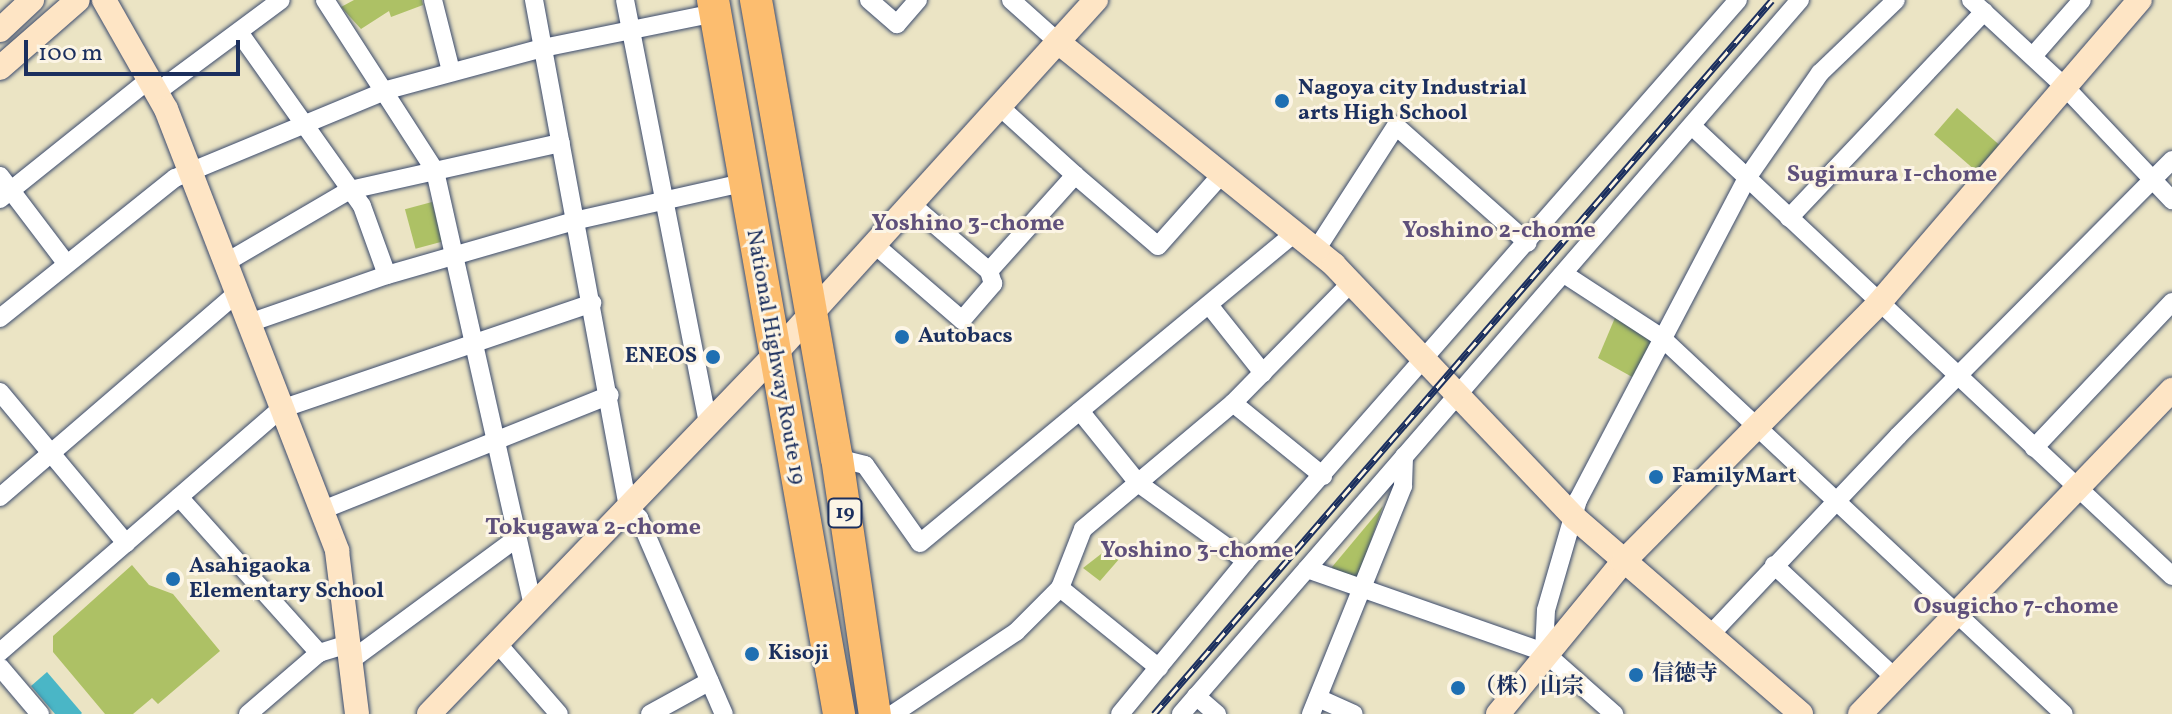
<!DOCTYPE html>
<html>
<head>
<meta charset="utf-8">
<style>
  body { margin:0 }
  #map { position:relative; width:2172px; height:714px; overflow:hidden; background:#ebe4c4; font-family:Vollkorn,"Noto Serif JP",serif }
  div>[style] { position:absolute }
  .green>* { inset:0; background:#adc165; transform-origin:0 0 }
  .water>* { inset:0; background:#4ab6c6 }
  .roads { filter:drop-shadow(0 0 2px #3a4a6d) drop-shadow(0 0 2px #3a4a6d) }
  .street>* { height:18px; margin:-9px; padding:0 9px; transform-origin:9px; border-radius:9px; background:#fff }
  .secondary>* { height:24px; margin:-12px; padding:0 12px; transform-origin:12px; border-radius:12px; background:#fee5c5 }
  .highway>* { height:32px; margin:-16px; padding:0 16px; transform-origin:16px; border-radius:16px; background:#fcbd6f }
  .rail>* { height:7px; margin-top:-3.5px; transform-origin:0; background:repeating-linear-gradient(90deg,#fcf5e5 0 12px,#1b2f5e 0 24px); box-sizing:border-box; border-block:2px solid #1b2f5e }
  .dots>* { width:22px; height:22px; translate:-50% -50%; box-sizing:border-box; border:4px solid #fcf5e5; border-radius:50% }
  span { translate:-50% -50%; white-space:nowrap; text-align:center; line-height:1.15; -webkit-text-stroke:6px #fcf5e5; paint-order:stroke }
  .shield-label span { padding:2px 6px; background:#fcf5e5; border:2px solid; border-radius:6px; -webkit-text-stroke-width:0 }
  .shield-label { font-size:20px; color:#1b2f5e; font-weight:700 }
  .poi-label { font-size:22px; color:#1b2f5e; font-weight:700 }
  .left { translate:0 -50%; text-align:left }
  .right { translate:-100% -50%; text-align:right }
  .street-label { font-size:22px; color:#1b2f5e }
  .neighbourhood-label { font-size:24px; color:#5f507b; font-weight:700 }
  .scale { position:absolute; left:24px; top:40px; width:216px; height:36px; box-sizing:border-box; border:4px solid #1b2f5e; border-top:0; padding-left:10px; font-size:24px; line-height:28px; white-space:nowrap; color:#1b2f5e; -webkit-text-stroke:6px #fcf5e5; paint-order:stroke }
</style>
</head>
<body>
<div id="map">
  <div class="green">
    <div style="clip-path:polygon(354px 0,422px 0,423px 5px,391px 17px,389px 11px,361px 29px,341px 7px)"></div>
    <div style="left:1957px;top:108px;width:56px;height:35px;rotate:41deg"></div>
    <div style="left:432px;top:202px;width:41px;height:28px;rotate:75deg"></div>
    <div style="clip-path:polygon(1617px 313px,1653px 342px,1634px 378px,1598px 358px)"></div>
    <div style="clip-path:polygon(1383px 506px,1358px 577px,1353px 581px,1333px 573px,1332px 567px)"></div>
    <div style="clip-path:polygon(1110px 547px,1120px 558px,1100px 581px,1083px 568px)"></div>
    <div style="clip-path:polygon(132px 565px,149px 585px,173px 594px,220px 651px,158px 704px,152px 698px,133px 714px,105px 714px,53px 652px,53px 636px)"></div>
  </div>
  <div class="water">
    <div style="clip-path:polygon(47px 672px,82px 713px,81px 714px,55px 714px,31px 686px)"></div>
  </div>
  <div class="roads">
    <div class="street">
      <div style="left:325px;top:0;width:203px;rotate:57.2deg"></div>
      <div style="left:435px;top:171px;width:445px;rotate:77.3deg"></div>
      <div style="left:433px;top:0;width:73px;rotate:75.8deg"></div>
      <div style="left:534px;top:0;width:516px;rotate:79.5deg"></div>
      <div style="left:628px;top:507px;width:16px;rotate:45deg"></div>
      <div style="left:639px;top:518px;width:214px;rotate:66.6deg"></div>
      <div style="left:625px;top:0;width:432px;rotate:78.9deg"></div>
      <div style="left:869px;top:0;width:37px;rotate:41deg"></div>
      <div style="left:897px;top:24px;width:32px;rotate:-49deg"></div>
      <div style="left:1011px;top:0;width:63px;rotate:41.8deg"></div>
      <div style="left:1971px;top:0;width:128px;rotate:42.8deg"></div>
      <div style="left:2065px;top:87px;width:156px;rotate:46.6deg"></div>
      <div style="left:241px;top:35px;width:209px;rotate:54.7deg"></div>
      <div style="left:362px;top:206px;width:73px;rotate:70.1deg"></div>
      <div style="left:2033px;top:56px;width:74px;rotate:-48.8deg"></div>
      <div style="left:157px;top:92px;width:154px;rotate:-36.6deg"></div>
      <div style="left:1692px;top:126px;width:658px;rotate:43.15deg"></div>
      <div style="left:1075px;top:175px;width:109px;rotate:40.5deg"></div>
      <div style="left:1158px;top:246px;width:95px;rotate:-48.4deg"></div>
      <div style="left:0;top:176px;width:109px;rotate:52.8deg"></div>
      <div style="left:0;top:199px;width:192px;rotate:-38.7deg"></div>
      <div style="left:1789px;top:218px;width:284px;rotate:-46.6deg"></div>
      <div style="left:875px;top:245px;width:115px;rotate:40.8deg"></div>
      <div style="left:962px;top:320px;width:48px;rotate:-49.3deg"></div>
      <div style="left:993px;top:284px;width:14px;rotate:-107deg"></div>
      <div style="left:989px;top:271px;width:103px;rotate:-139.3deg"></div>
      <div style="left:1316px;top:250px;width:148px;rotate:-57.2deg"></div>
      <div style="left:1396px;top:126px;width:176px;rotate:41.6deg"></div>
      <div style="left:225px;top:263px;width:145px;rotate:-30.3deg"></div>
      <div style="left:350px;top:190px;width:216px;rotate:-12.6deg"></div>
      <div style="left:989px;top:271px;width:129px;rotate:-48.1deg"></div>
      <div style="left:1075px;top:175px;width:101px;rotate:-137.8deg"></div>
      <div style="left:1564px;top:274px;width:117px;rotate:33.1deg"></div>
      <div style="left:1662px;top:338px;width:550px;rotate:43.09deg"></div>
      <div style="left:1209px;top:305px;width:87px;rotate:51.5deg"></div>
      <div style="left:0;top:318px;width:224px;rotate:-38.7deg"></div>
      <div style="left:175px;top:178px;width:230px;rotate:-22.5deg"></div>
      <div style="left:387px;top:90px;width:162px;rotate:-15.1deg"></div>
      <div style="left:543px;top:48px;width:176px;rotate:-11.5deg"></div>
      <div style="left:249px;top:323px;width:146px;rotate:-19.2deg"></div>
      <div style="left:387px;top:275px;width:199px;rotate:-16.1deg"></div>
      <div style="left:578px;top:220px;width:172px;rotate:-12.7deg"></div>
      <div style="left:0;top:392px;width:197px;rotate:50.2deg"></div>
      <div style="left:1233px;top:403px;width:116px;rotate:39deg"></div>
      <div style="left:1080px;top:411px;width:92px;rotate:51.1deg"></div>
      <div style="left:1138px;top:483px;width:133px;rotate:35.8deg"></div>
      <div style="left:2034px;top:448px;width:201px;rotate:-46.6deg"></div>
      <div style="left:837px;top:458px;width:29px;rotate:14deg"></div>
      <div style="left:865px;top:465px;width:95px;rotate:54.8deg"></div>
      <div style="left:920px;top:543px;width:485px;rotate:-39.6deg"></div>
      <div style="left:0;top:497px;width:311px;rotate:-40.7deg"></div>
      <div style="left:179px;top:497px;width:210px;rotate:48.1deg"></div>
      <div style="left:320px;top:511px;width:312px;rotate:-21.8deg"></div>
      <div style="left:1774px;top:565px;width:164px;rotate:43deg"></div>
      <div style="left:1307px;top:569px;width:251px;rotate:19.3deg"></div>
      <div style="left:1544px;top:652px;width:94px;rotate:41.5deg"></div>
      <div style="left:1060px;top:588px;width:127px;rotate:38.9deg"></div>
      <div style="left:1710px;top:635px;width:274px;rotate:-46.6deg"></div>
      <div style="left:1898px;top:436px;width:389px;rotate:-45.2deg"></div>
      <div style="left:497px;top:643px;width:94px;rotate:48.9deg"></div>
      <div style="left:0;top:652px;width:371px;rotate:-40.9deg"></div>
      <div style="left:281px;top:409px;width:329px;rotate:-18.8deg"></div>
      <div style="left:1544px;top:652px;width:42px;rotate:-87.3deg"></div>
      <div style="left:1546px;top:610px;width:115px;rotate:-73.8deg"></div>
      <div style="left:1578px;top:500px;width:364px;rotate:-62.3deg"></div>
      <div style="left:1747px;top:178px;width:128px;rotate:-55.2deg"></div>
      <div style="left:1820px;top:73px;width:105px;rotate:-43.8deg"></div>
      <div style="left:350px;top:661px;width:207px;rotate:-36.4deg"></div>
      <div style="left:0;top:667px;width:62px;rotate:49.6deg"></div>
      <div style="left:1196px;top:696px;width:28px;rotate:41deg"></div>
      <div style="left:1318px;top:698px;width:39px;rotate:24deg"></div>
      <div style="left:248px;top:714px;width:94px;rotate:-40.7deg"></div>
      <div style="left:319px;top:653px;width:30px;rotate:-17deg"></div>
      <div style="left:650px;top:714px;width:68px;rotate:-28.8deg"></div>
      <div style="left:893px;top:714px;width:148px;rotate:-33.7deg"></div>
      <div style="left:1016px;top:632px;width:62px;rotate:-45deg"></div>
      <div style="left:1060px;top:588px;width:63px;rotate:-68.7deg"></div>
      <div style="left:1083px;top:529px;width:196px;rotate:-40deg"></div>
      <div style="left:1233px;top:403px;width:168px;rotate:-45.5deg"></div>
      <div style="left:1120px;top:714px;width:198px;rotate:-50.5deg"></div>
      <div style="left:1246px;top:561px;width:746px;rotate:-48.75deg"></div>
      <div style="left:1181px;top:714px;width:945px;rotate:-49.08deg"></div>
      <div style="left:1311px;top:714px;width:246px;rotate:-68deg"></div>
      <div style="left:1403px;top:486px;width:30px;rotate:-88deg"></div>
    </div>
    <div class="secondary">
      <div style="left:104px;top:0;width:125px;rotate:60.4deg"></div>
      <div style="left:166px;top:109px;width:474px;rotate:68.8deg"></div>
      <div style="left:337px;top:551px;width:164px;rotate:83deg"></div>
      <div style="left:0;top:30px;width:44px;rotate:-43.2deg"></div>
      <div style="left:1058px;top:42px;width:355px;rotate:38.9deg"></div>
      <div style="left:1334px;top:265px;width:349px;rotate:46.4deg"></div>
      <div style="left:1575px;top:518px;width:299px;rotate:40.9deg"></div>
      <div style="left:0;top:68px;width:103px;rotate:-41.1deg"></div>
      <div style="left:429px;top:714px;width:496px;rotate:-46.1deg"></div>
      <div style="left:773px;top:356px;width:481px;rotate:-47.8deg"></div>
      <div style="left:1498px;top:714px;width:197px;rotate:-50.6deg"></div>
      <div style="left:1623px;top:562px;width:364px;rotate:-45.3deg"></div>
      <div style="left:1879px;top:303px;width:400px;rotate:-49.3deg"></div>
      <div style="left:1860px;top:714px;width:450px;rotate:-46.1deg"></div>
    </div>
    <div class="highway">
      <div style="left:713px;top:0;width:725px;rotate:79.99deg"></div>
      <div style="left:756px;top:0;width:465px;rotate:80deg"></div>
      <div style="left:837px;top:458px;width:259px;rotate:81.6deg"></div>
    </div>
  </div>
  <div class="rail">
    <div style="left:1154px;top:714px;width:944px;rotate:-49.12deg"></div>
  </div>
  <div class="dots">
    <div style="left:1282px;top:101px;background:#1f6fb2"></div>
    <div style="left:902px;top:337px;background:#1f6fb2"></div>
    <div style="left:713px;top:357px;background:#1f6fb2"></div>
    <div style="left:1656px;top:477px;background:#1f6fb2"></div>
    <div style="left:173px;top:579px;background:#1f6fb2"></div>
    <div style="left:752px;top:654px;background:#1f6fb2"></div>
    <div style="left:1636px;top:675px;background:#1f6fb2"></div>
    <div style="left:1458px;top:688px;background:#1f6fb2"></div>
  </div>
  <div class="shield-label">
    <span style="left:845px;top:513px">19</span>
  </div>
  <div class="poi-label">
    <span class="left" style="left:1298px;top:101px">Nagoya city Industrial<br>arts High School</span>
    <span class="left" style="left:918px;top:337px">Autobacs</span>
    <span class="right" style="left:697px;top:357px">ENEOS</span>
    <span class="left" style="left:1672px;top:477px">FamilyMart</span>
    <span class="left" style="left:189px;top:579px">Asahigaoka<br>Elementary School</span>
    <span class="left" style="left:768px;top:654px">Kisoji</span>
    <span class="left" style="left:1652px;top:675px">信徳寺</span>
    <span class="left" style="left:1474px;top:688px">（株）山宗</span>
  </div>
  <div class="street-label">
    <span style="left:775px;top:357px;rotate:80deg">National Highway Route 19</span>
  </div>
  <div class="neighbourhood-label">
    <span style="left:1892px;top:176px">Sugimura 1-chome</span>
    <span style="left:968px;top:225px">Yoshino 3-chome</span>
    <span style="left:1499px;top:232px">Yoshino 2-chome</span>
    <span style="left:593px;top:529px">Tokugawa 2-chome</span>
    <span style="left:1197px;top:552px">Yoshino 3-chome</span>
    <span style="left:2016px;top:608px">Osugicho 7-chome</span>
  </div>
  <div class="scale">100 m</div>
</div>
</body>
</html>
